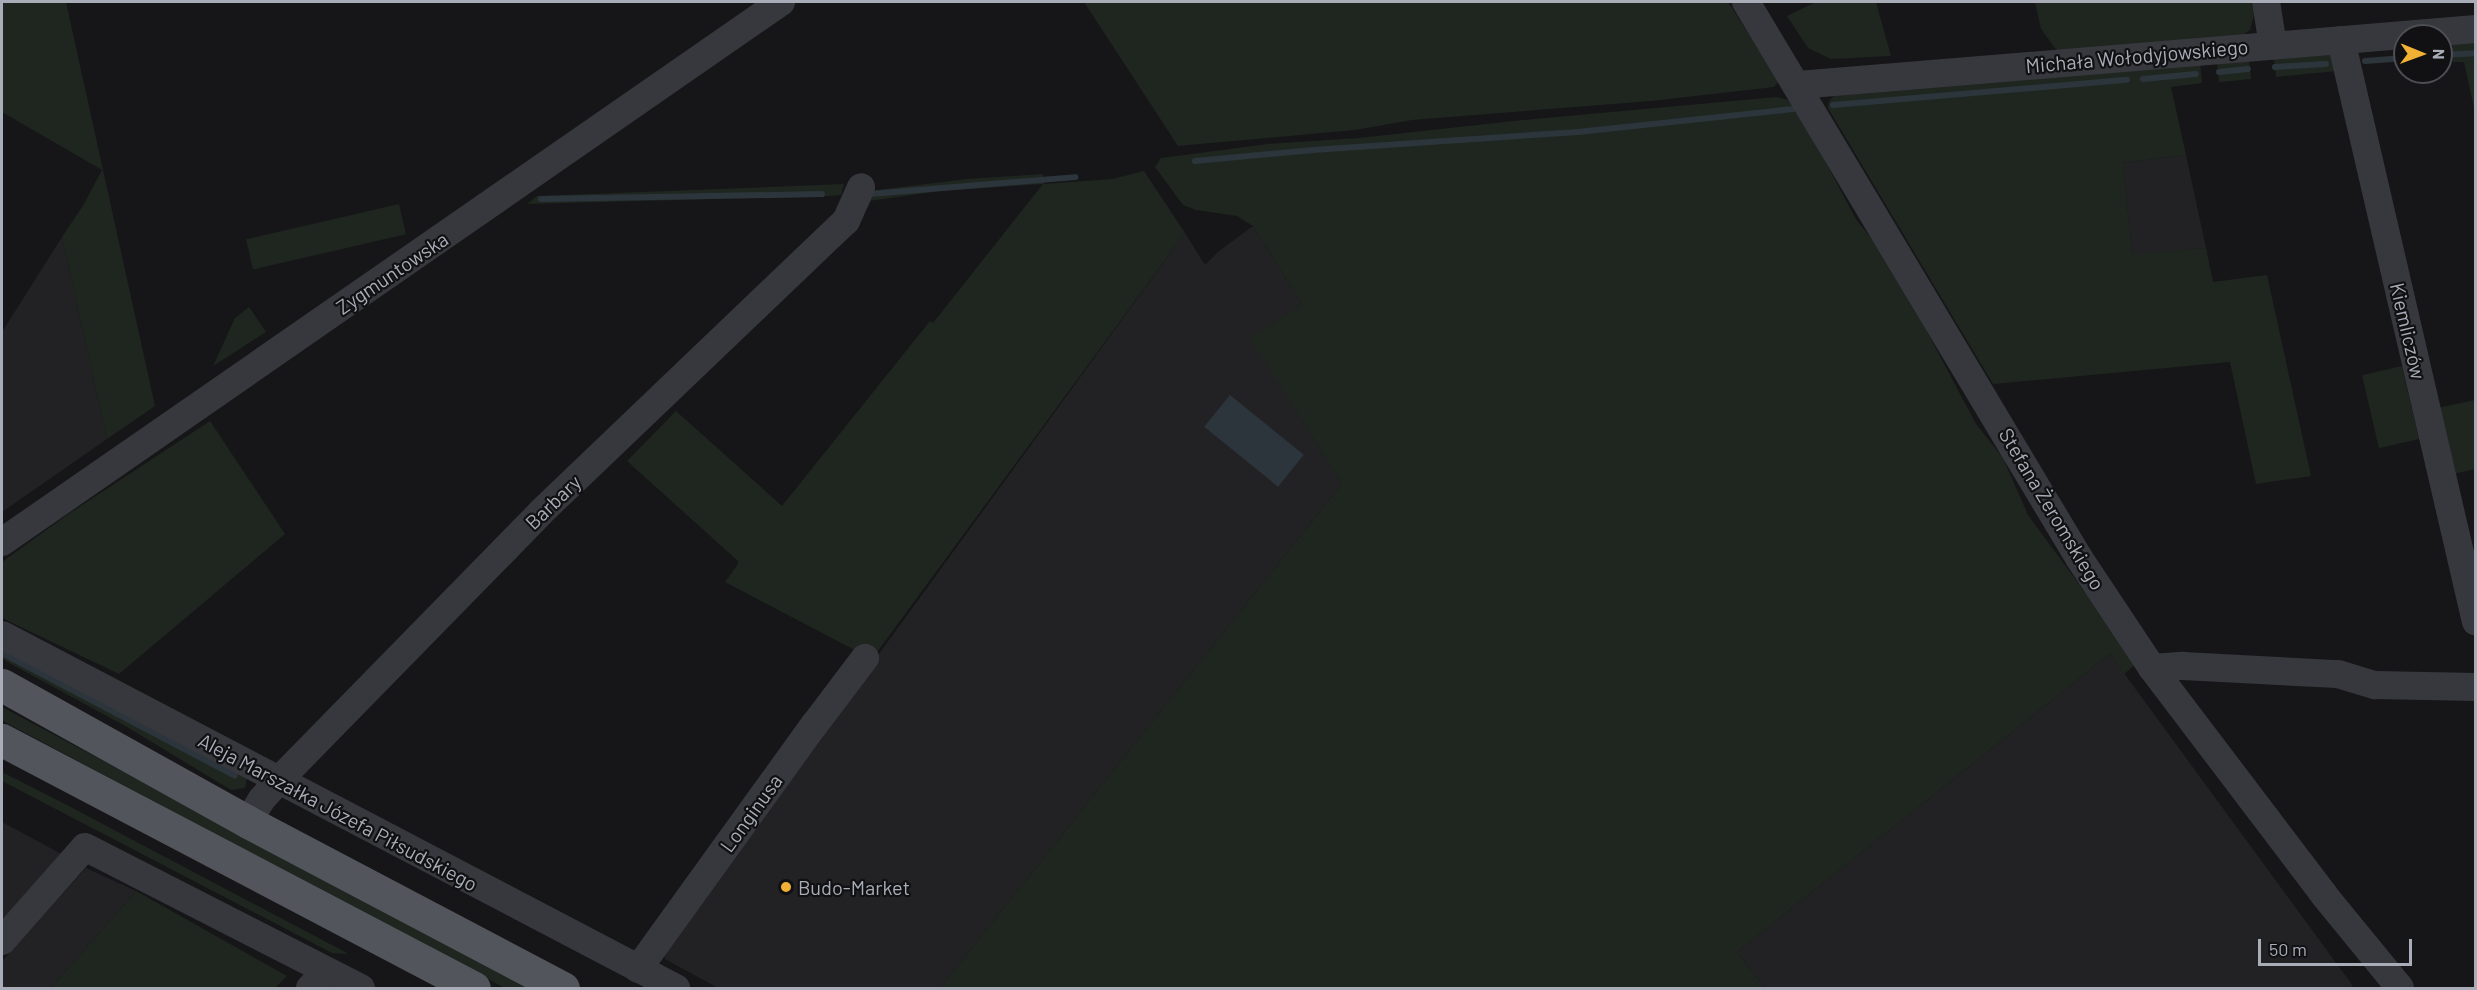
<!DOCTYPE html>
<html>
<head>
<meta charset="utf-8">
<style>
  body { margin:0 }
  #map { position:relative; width:2477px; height:990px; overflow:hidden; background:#161618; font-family:Barlow,sans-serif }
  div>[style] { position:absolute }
  .built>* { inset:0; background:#222225 }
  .green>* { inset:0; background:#1e261f; transform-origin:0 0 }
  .water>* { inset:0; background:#2c353c; transform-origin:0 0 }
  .stream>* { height:6px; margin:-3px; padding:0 3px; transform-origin:3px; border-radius:3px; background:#2c353c }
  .minor>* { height:28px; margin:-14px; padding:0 14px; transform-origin:14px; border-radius:14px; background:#37383d }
  .major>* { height:33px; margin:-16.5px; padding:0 16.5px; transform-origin:16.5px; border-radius:16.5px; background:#53555c }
  .dots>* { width:16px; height:16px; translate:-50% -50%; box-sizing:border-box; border:3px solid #111113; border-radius:50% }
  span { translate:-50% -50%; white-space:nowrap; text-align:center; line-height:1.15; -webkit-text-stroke:4.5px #111113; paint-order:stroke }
  .street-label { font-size:20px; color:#a8adb8 }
  .poi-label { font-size:20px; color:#a8adb8 }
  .left { translate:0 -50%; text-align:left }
  .frame { position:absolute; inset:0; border:3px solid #a8adb8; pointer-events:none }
  .north { position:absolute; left:2393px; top:24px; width:60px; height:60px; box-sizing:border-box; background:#111113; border:2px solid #4d4f55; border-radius:50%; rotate:91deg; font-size:16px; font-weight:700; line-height:24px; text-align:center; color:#a8adb8 }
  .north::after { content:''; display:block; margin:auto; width:21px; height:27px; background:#f2b134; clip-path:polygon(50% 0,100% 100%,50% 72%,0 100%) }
  .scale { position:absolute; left:2258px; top:939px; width:154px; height:27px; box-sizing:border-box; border:3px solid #a8adb8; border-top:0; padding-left:8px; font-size:18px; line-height:21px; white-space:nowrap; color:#a8adb8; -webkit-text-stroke:4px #111113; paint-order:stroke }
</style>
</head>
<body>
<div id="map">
  <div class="built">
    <div style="clip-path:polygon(2186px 155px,2206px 248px,2132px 255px,2123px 163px)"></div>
    <div style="clip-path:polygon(1253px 226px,1302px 304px,1251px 338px,1342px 484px,940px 988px,718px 988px,665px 959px,663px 951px,1185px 233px,1205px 265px,1219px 251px)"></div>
    <div style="clip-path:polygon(62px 237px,107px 439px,2px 512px,2px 332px)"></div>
    <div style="clip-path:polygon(2110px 654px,2353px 986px,2350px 988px,1765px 988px,1737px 952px)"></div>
    <div style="clip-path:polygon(2px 822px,67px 857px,2px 930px)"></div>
    <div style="clip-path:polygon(86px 868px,136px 891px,51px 988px,2px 988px,2px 961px)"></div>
  </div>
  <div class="green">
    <div style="clip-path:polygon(2px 2px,66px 2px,155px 406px,107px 439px,62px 237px,84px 204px,102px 170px,2px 112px)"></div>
    <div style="clip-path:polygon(1084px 2px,1728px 2px,1779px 81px,1774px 87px,1651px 101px,1412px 120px,1355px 130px,1178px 146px)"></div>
    <div style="clip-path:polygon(1816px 2px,1876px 2px,1891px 56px,1831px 59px,1808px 48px,1787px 16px)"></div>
    <div style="clip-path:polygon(2035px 2px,2251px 2px,2254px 14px,2250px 30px,2234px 40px,2058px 52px,2041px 29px)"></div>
    <div style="clip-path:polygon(2475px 41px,2475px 113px,2464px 62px,2453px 62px,2452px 43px)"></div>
    <div style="clip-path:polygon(2331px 55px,2337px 71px,2276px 77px,2274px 59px)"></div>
    <div style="left:2249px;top:60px;width:19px;height:32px;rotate:84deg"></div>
    <div style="clip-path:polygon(2200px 62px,2202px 83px,2171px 87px,2186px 155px,2123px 163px,2132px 254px,2206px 248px,2213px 282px,2267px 275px,2311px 476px,2256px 484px,2230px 362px,1993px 384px,1828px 108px,1829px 101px,1836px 94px)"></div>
    <div style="clip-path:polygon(1777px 97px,1788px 100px,1801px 116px,1857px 221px,1888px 258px,1976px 424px,2003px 458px,2028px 515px,2137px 663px,2124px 674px,2110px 654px,1737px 952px,1765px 988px,940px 988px,1342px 484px,1250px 338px,1302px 304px,1253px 226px,1237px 216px,1196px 210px,1183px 205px,1155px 167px,1161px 158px,1268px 144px,1359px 138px,1523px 120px)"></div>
    <div style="clip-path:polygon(1144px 171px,1185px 233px,872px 659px,725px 582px,738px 564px,738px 561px,627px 461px,676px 411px,782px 506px,930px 321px,933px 323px,1043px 184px,940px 191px,869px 201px,869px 191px,967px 179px,1043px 174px,1044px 184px,1112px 179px)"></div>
    <div style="clip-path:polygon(844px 184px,841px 195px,831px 196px,527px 204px,537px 196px)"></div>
    <div style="left:399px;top:204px;width:31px;height:157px;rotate:77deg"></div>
    <div style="clip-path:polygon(249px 307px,266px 332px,213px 366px,235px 318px)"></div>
    <div style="left:2402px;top:366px;width:75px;height:41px;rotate:77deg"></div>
    <div style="clip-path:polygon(2475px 400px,2475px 469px,2453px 474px,2437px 408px)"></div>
    <div style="clip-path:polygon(210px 421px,285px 534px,119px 674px,2px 618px,2px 562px,67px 515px)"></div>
    <div style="clip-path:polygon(2px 646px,247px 777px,245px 788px,231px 790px,127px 727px,2px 659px)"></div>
    <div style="left:2px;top:707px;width:603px;height:12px;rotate:28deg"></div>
    <div style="clip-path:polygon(2px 772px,63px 803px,349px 954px,332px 953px,2px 781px)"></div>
    <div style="clip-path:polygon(136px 891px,287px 976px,275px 988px,51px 988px)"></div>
  </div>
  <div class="water">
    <div style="left:1230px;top:395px;width:95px;height:41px;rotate:39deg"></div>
  </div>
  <div class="stream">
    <div style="left:2441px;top:55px;width:35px;rotate:-3deg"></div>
    <div style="left:2365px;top:61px;width:40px;rotate:-4.3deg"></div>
    <div style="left:2275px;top:67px;width:51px;rotate:-3.4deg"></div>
    <div style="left:2219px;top:72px;width:29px;rotate:-6deg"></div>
    <div style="left:2143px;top:79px;width:53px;rotate:-5.4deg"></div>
    <div style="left:1833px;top:105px;width:295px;rotate:-4.9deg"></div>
    <div style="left:1195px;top:161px;width:119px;rotate:-5.3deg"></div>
    <div style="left:1313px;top:150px;width:266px;rotate:-3.9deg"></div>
    <div style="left:1578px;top:132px;width:216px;rotate:-6.1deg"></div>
    <div style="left:870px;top:194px;width:206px;rotate:-4.7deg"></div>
    <div style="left:541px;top:199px;width:281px;rotate:-1deg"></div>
    <div style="left:2px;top:653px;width:263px;rotate:27.8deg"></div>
  </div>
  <div class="minor">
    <div style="left:1746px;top:2px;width:648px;rotate:59.08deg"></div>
    <div style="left:2079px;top:558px;width:132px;rotate:56.4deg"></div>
    <div style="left:2152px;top:668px;width:285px;rotate:52.8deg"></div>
    <div style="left:2324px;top:895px;width:120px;rotate:50.7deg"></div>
    <div style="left:2266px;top:2px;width:44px;rotate:80.8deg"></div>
    <div style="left:2341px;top:40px;width:597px;rotate:76.94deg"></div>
    <div style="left:1798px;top:85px;width:680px;rotate:-4.72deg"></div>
    <div style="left:2px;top:542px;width:948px;rotate:-34.73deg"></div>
    <div style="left:2px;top:635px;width:761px;rotate:27.64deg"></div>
    <div style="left:2152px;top:668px;width:31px;rotate:-4deg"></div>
    <div style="left:2183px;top:666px;width:155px;rotate:3deg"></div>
    <div style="left:2338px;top:674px;width:39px;rotate:17deg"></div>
    <div style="left:2375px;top:685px;width:101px;rotate:1.1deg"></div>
    <div style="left:248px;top:822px;width:27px;rotate:-59deg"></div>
    <div style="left:262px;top:799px;width:24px;rotate:-48deg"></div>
    <div style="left:278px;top:781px;width:375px;rotate:-45.6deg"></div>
    <div style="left:540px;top:513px;width:423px;rotate:-43.7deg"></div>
    <div style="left:846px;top:221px;width:37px;rotate:-66deg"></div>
    <div style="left:2px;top:941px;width:125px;rotate:-48.6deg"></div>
    <div style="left:85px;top:847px;width:310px;rotate:27.1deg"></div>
    <div style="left:638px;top:969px;width:302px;rotate:-54.2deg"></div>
    <div style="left:815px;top:724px;width:83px;rotate:-52.9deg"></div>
    <div style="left:310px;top:988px;width:23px;rotate:-47deg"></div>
  </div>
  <div class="major">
    <div style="left:2px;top:685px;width:282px;rotate:29.1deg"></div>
    <div style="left:248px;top:822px;width:356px;rotate:27.8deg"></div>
    <div style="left:2px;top:740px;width:533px;rotate:27.72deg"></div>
  </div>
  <div class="dots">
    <div style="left:786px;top:887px;background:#f2b134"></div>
  </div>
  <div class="street-label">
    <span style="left:2137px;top:56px;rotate:-5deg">Michała Wołodyjowskiego</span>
    <span style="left:392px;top:273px;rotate:-34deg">Zygmuntowska</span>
    <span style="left:2408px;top:331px;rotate:77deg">Kiemliczów</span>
    <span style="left:553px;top:502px;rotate:-44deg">Barbary</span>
    <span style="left:2052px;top:509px;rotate:59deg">Stefana Żeromskiego</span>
    <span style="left:338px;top:812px;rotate:28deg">Aleja Marszałka Józefa Piłsudskiego</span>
    <span style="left:751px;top:813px;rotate:-54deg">Longinusa</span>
  </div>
  <div class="poi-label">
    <span class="left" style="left:798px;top:887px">Budo-Market</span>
  </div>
  <div class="frame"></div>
  <div class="north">N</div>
  <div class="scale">50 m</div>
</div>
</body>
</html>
